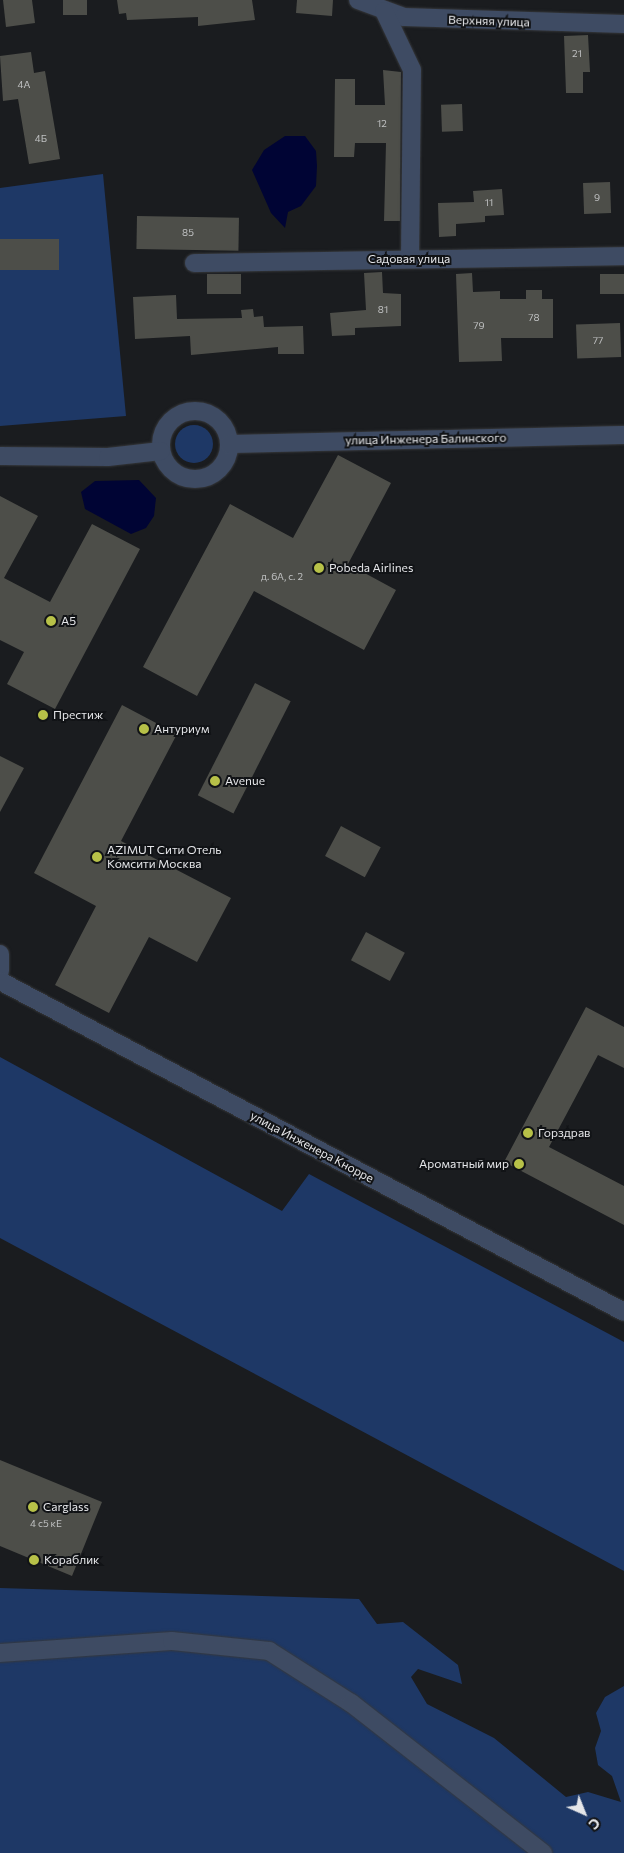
<!DOCTYPE html>
<html>
<head>
<meta charset="utf-8">
<style>
  body { margin:0 }
  #map { position:relative; width:624px; height:1853px; overflow:hidden; background:#1a1c1f; font-family:Commissioner,sans-serif }
  div>[style] { position:absolute }
  .green>* { inset:0; background:#1e3866 }
  .round { border-radius:50% }
  .water>* { inset:0; background:#000434 }
  .building>* { inset:0; background:#4d4e49; transform-origin:0 0 }
  .roads { filter:drop-shadow(0 0 1px #36383b) drop-shadow(0 0 1px #36383b) }
  .street>* { height:18px; margin:-9px; padding:0 9px; transform-origin:9px; border-radius:9px; background:#3e4b63 }
  .street>.ring { margin:-9px; padding:0; box-sizing:content-box; background:none; border:18px solid #3e4b63; border-radius:50% }
  .dots>* { width:14px; height:14px; translate:-50% -50%; box-sizing:border-box; border:2px solid #111316; border-radius:50% }
  span { translate:-50% -50%; white-space:nowrap; text-align:center; line-height:1.15; -webkit-text-stroke:4px #111316; paint-order:stroke }
  .number-label { font-size:10px; color:#bfc0c1 }
  .number-label span { -webkit-text-stroke-width:0 }
  .street-label { font-size:12px; color:#e5e6e9 }
  .poi-label { font-size:12px; color:#e5e6e9 }
  .left { translate:0 -50%; text-align:left }
  .right { translate:-100% -50%; text-align:right }
  .north { position:absolute; left:559px; top:1788px; width:50px; height:50px; -webkit-text-stroke:4px #111316; paint-order:stroke; rotate:136deg; font-size:14px; font-weight:700; line-height:20px; text-align:center; color:#e5e6e9 }
  .north::after { content:''; display:block; margin:auto; width:18px; height:22px; background:#e5e6e9; clip-path:polygon(50% 0,100% 100%,50% 72%,0 100%) }
</style>
</head>
<body>
<div id="map">
  <div class="green">
    <div style="clip-path:polygon(103px 174px,126px 416px,0 426px,0 188px)"></div>
    <div class="round" style="left:175px;top:425px;width:38px;height:38px"></div>
    <div style="clip-path:polygon(0 1057px,282px 1211px,309px 1174px,624px 1342px,624px 1571px,0 1238px)"></div>
    <div style="clip-path:polygon(0 1588px,359px 1599px,377px 1624px,403px 1622px,458px 1665px,462px 1684px,418px 1669px,411px 1677px,427px 1704px,494px 1738px,566px 1797px,588px 1792px,621px 1802px,612px 1776px,598px 1765px,595px 1748px,601px 1731px,596px 1713px,605px 1697px,624px 1686px,624px 1853px,0 1853px)"></div>
  </div>
  <div class="water">
    <div style="clip-path:polygon(285px 136px,305px 136px,316px 151px,317px 166px,316px 186px,301px 206px,288px 212px,285px 228px,271px 213px,252px 170px,264px 150px)"></div>
    <div style="clip-path:polygon(139px 480px,156px 498px,154px 516px,146px 528px,131px 534px,85px 509px,81px 492px,95px 481px)"></div>
  </div>
  <div class="building">
    <div style="clip-path:polygon(3px 0,32px 0,35px 23px,6px 27px)"></div>
    <div style="left:63px;top:0;width:24px;height:15px"></div>
    <div style="clip-path:polygon(117px 0,252px 0,255px 20px,198px 26px,198px 17px,127px 20px,126px 13px,119px 14px)"></div>
    <div style="clip-path:polygon(297px 0,333px 0,332px 16px,296px 13px)"></div>
    <div style="clip-path:polygon(588px 35px,590px 72px,583px 72px,583px 93px,566px 93px,564px 36px)"></div>
    <div style="clip-path:polygon(31px 52px,34px 73px,45px 71px,60px 159px,29px 164px,18px 99px,3px 101px,0 56px)"></div>
    <div style="clip-path:polygon(383px 70px,401px 72px,400px 221px,384px 221px,386px 143px,355px 143px,354px 157px,334px 157px,335px 79px,355px 79px,355px 105px,385px 105px)"></div>
    <div style="left:462px;top:104px;width:27px;height:21px;rotate:88deg"></div>
    <div style="left:610px;top:182px;width:31px;height:27px;rotate:88deg"></div>
    <div style="clip-path:polygon(502px 189px,504px 215px,485px 216px,485px 222px,456px 224px,456px 236px,439px 237px,438px 203px,474px 202px,473px 191px)"></div>
    <div style="left:137px;top:216px;width:102px;height:33px;rotate:1deg"></div>
    <div style="left:59px;top:239px;width:31px;height:59px;rotate:90deg"></div>
    <div style="clip-path:polygon(382px 272px,383px 293px,401px 294px,401px 326px,355px 328px,355px 335px,332px 336px,330px 313px,366px 310px,364px 273px)"></div>
    <div style="clip-path:polygon(472px 273px,473px 292px,500px 291px,500px 299px,526px 299px,526px 290px,542px 290px,542px 299px,553px 299px,553px 338px,501px 338px,502px 361px,459px 362px,456px 274px)"></div>
    <div style="left:241px;top:274px;width:20px;height:34px;rotate:90deg"></div>
    <div style="left:600px;top:274px;width:24px;height:20px"></div>
    <div style="clip-path:polygon(176px 295px,177px 319px,242px 318px,241px 310px,253px 309px,254px 317px,263px 316px,264px 327px,303px 326px,304px 354px,278px 354px,278px 347px,191px 355px,190px 336px,135px 339px,133px 297px)"></div>
    <div style="left:620px;top:323px;width:34px;height:44px;rotate:88deg"></div>
    <div style="clip-path:polygon(338px 455px,391px 483px,348px 564px,396px 590px,364px 650px,254px 591px,197px 696px,143px 667px,230px 504px,293px 538px)"></div>
    <div style="clip-path:polygon(0 496px,38px 516px,4px 578px,50px 602px,92px 524px,140px 549px,55px 709px,7px 684px,24px 652px,0 640px)"></div>
    <div style="left:255px;top:683px;width:40px;height:126px;rotate:27deg"></div>
    <div style="clip-path:polygon(122px 705px,177px 734px,121px 841px,231px 898px,197px 962px,149px 937px,109px 1013px,55px 985px,96px 906px,34px 873px)"></div>
    <div style="clip-path:polygon(0 756px,24px 768px,0 812px)"></div>
    <div style="left:341px;top:826px;width:45px;height:34px;rotate:28deg"></div>
    <div style="left:366px;top:932px;width:44px;height:32px;rotate:28deg"></div>
    <div style="clip-path:polygon(586px 1007px,624px 1027px,624px 1068px,598px 1055px,549px 1147px,624px 1186px,624px 1225px,504px 1162px)"></div>
    <div style="clip-path:polygon(0 1460px,102px 1502px,72px 1576px,0 1546px)"></div>
  </div>
  <div class="roads">
    <div class="street">
      <div style="left:358px;top:0;width:49px;rotate:20.3deg"></div>
      <div style="left:404px;top:17px;width:220px;rotate:1.8deg"></div>
      <div style="left:384px;top:11px;width:65px;rotate:64.6deg"></div>
      <div style="left:412px;top:70px;width:188px;rotate:90.6deg"></div>
      <div style="left:194px;top:263px;width:430px;rotate:-0.9deg"></div>
      <div class="ring" style="left:161px;top:411px;width:50px;height:50px"></div>
      <div style="left:229px;top:444px;width:395px;rotate:-1.3deg"></div>
      <div style="left:0;top:456px;width:108px;rotate:0.5deg"></div>
      <div style="left:108px;top:457px;width:53px;rotate:-6.5deg"></div>
      <div style="left:0;top:954px;width:17px;rotate:90deg"></div>
      <div style="left:0;top:981px;width:706px;rotate:27.94deg"></div>
      <div style="left:0;top:1653px;width:172px;rotate:-4deg"></div>
      <div style="left:172px;top:1641px;width:98px;rotate:5.9deg"></div>
      <div style="left:269px;top:1651px;width:97px;rotate:32.4deg"></div>
      <div style="left:351px;top:1703px;width:244px;rotate:38deg"></div>
    </div>
  </div>
  <div class="dots">
    <div style="left:319px;top:568px;background:#b7c148"></div>
    <div style="left:51px;top:621px;background:#b7c148"></div>
    <div style="left:43px;top:715px;background:#b7c148"></div>
    <div style="left:144px;top:729px;background:#b7c148"></div>
    <div style="left:215px;top:781px;background:#b7c148"></div>
    <div style="left:97px;top:857px;background:#b7c148"></div>
    <div style="left:528px;top:1133px;background:#b7c148"></div>
    <div style="left:519px;top:1164px;background:#b7c148"></div>
    <div style="left:33px;top:1507px;background:#b7c148"></div>
    <div style="left:34px;top:1560px;background:#b7c148"></div>
  </div>
  <div class="number-label">
    <span style="left:577px;top:54px">21</span>
    <span style="left:24px;top:85px">4А</span>
    <span style="left:382px;top:124px">12</span>
    <span style="left:41px;top:139px">4Б</span>
    <span style="left:597px;top:198px">9</span>
    <span style="left:489px;top:203px">11</span>
    <span style="left:188px;top:233px">85</span>
    <span style="left:383px;top:310px">81</span>
    <span style="left:534px;top:318px">78</span>
    <span style="left:479px;top:326px">79</span>
    <span style="left:598px;top:341px">77</span>
    <span style="left:282px;top:577px">д. 6А, с. 2</span>
    <span style="left:46px;top:1524px">4 с5 кЕ</span>
  </div>
  <div class="street-label">
    <span style="left:489px;top:21px;rotate:2deg">Верхняя улица</span>
    <span style="left:409px;top:259px">Садовая улица</span>
    <span style="left:426px;top:439px;rotate:-1deg">улица Инженера Балинского</span>
    <span style="left:312px;top:1147px;rotate:28deg">улица Инженера Кнорре</span>
  </div>
  <div class="poi-label">
    <span class="left" style="left:329px;top:568px">Pobeda Airlines</span>
    <span class="left" style="left:61px;top:621px">А5</span>
    <span class="left" style="left:53px;top:715px">Престиж</span>
    <span class="left" style="left:154px;top:729px">Антуриум</span>
    <span class="left" style="left:225px;top:781px">Avenue</span>
    <span class="left" style="left:107px;top:857px">AZIMUT Сити Отель<br>Комсити Москва</span>
    <span class="left" style="left:538px;top:1133px">Горздрав</span>
    <span class="right" style="left:509px;top:1164px">Ароматный мир</span>
    <span class="left" style="left:43px;top:1507px">Carglass</span>
    <span class="left" style="left:44px;top:1560px">Кораблик</span>
  </div>
  <div class="north">С</div>
</div>
</body>
</html>
